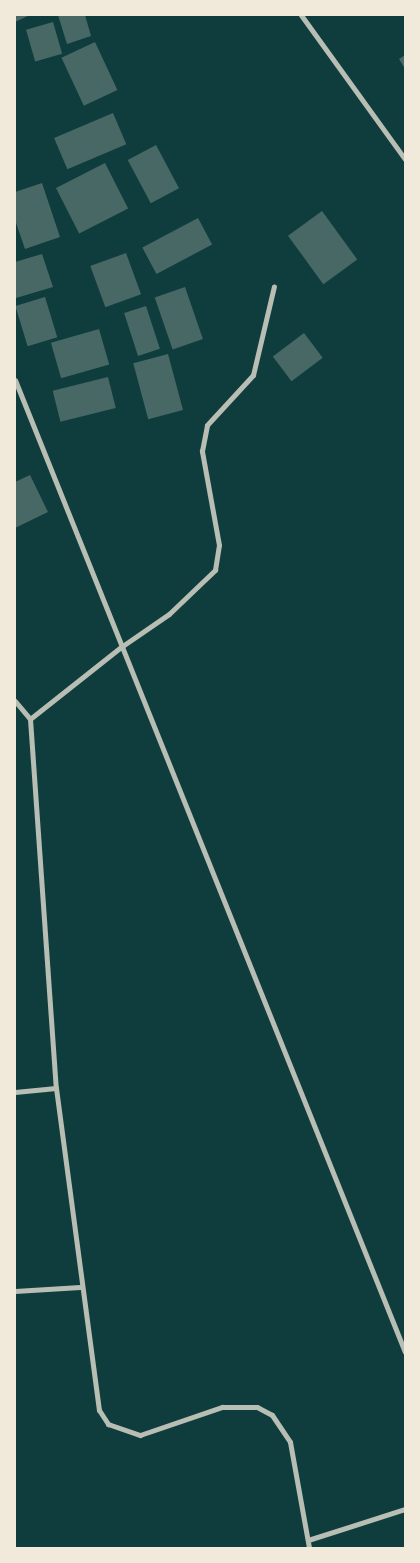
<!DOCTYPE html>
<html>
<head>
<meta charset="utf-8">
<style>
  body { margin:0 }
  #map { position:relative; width:420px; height:1563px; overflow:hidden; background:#0f3d3e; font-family:Georgia,serif }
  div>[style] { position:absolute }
  .building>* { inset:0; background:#486865; transform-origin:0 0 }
  .minor>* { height:5px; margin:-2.5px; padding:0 2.5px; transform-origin:2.5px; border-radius:2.5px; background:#b8beb3 }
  span { translate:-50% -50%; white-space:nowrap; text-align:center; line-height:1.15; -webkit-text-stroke:5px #f1e9da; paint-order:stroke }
  .frame { position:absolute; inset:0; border:16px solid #f1e9da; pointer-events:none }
</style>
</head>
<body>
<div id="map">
  <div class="building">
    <div style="clip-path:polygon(15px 15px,30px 15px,15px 22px)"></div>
    <div style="clip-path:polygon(58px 15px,85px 15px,91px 36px,67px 44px)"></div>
    <div style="left:53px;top:22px;width:33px;height:28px;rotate:74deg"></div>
    <div style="left:95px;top:42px;width:53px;height:37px;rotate:65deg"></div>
    <div style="clip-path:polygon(405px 55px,405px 69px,399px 59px)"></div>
    <div style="left:113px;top:113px;width:34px;height:64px;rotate:67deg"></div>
    <div style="left:156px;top:145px;width:49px;height:32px;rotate:62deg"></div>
    <div style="left:105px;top:163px;width:51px;height:55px;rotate:63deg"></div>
    <div style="clip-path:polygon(42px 183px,60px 237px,25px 249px,15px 220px,15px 192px)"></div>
    <div style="left:322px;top:211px;width:60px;height:42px;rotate:54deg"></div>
    <div style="left:198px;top:218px;width:30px;height:63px;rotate:62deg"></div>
    <div style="left:126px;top:253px;width:44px;height:38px;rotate:70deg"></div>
    <div style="clip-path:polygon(42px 254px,53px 287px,16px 298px,15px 262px)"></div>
    <div style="left:185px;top:287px;width:55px;height:32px;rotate:71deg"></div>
    <div style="left:45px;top:297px;width:42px;height:31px;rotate:73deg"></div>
    <div style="left:146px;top:306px;width:45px;height:23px;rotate:72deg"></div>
    <div style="left:99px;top:329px;width:37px;height:50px;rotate:74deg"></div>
    <div style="left:304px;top:333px;width:31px;height:39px;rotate:53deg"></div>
    <div style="left:168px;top:354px;width:58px;height:36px;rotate:75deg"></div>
    <div style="left:108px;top:377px;width:32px;height:57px;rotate:76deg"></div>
    <div style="clip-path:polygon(30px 475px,48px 512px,15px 528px,15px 482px)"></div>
  </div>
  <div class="minor">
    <div style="left:301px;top:15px;width:178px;rotate:54.2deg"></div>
    <div style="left:15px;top:380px;width:1047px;rotate:68.14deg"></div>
    <div style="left:15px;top:701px;width:23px;rotate:50deg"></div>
    <div style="left:30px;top:719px;width:370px;rotate:86deg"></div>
    <div style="left:56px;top:1088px;width:325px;rotate:82.4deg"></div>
    <div style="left:99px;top:1410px;width:17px;rotate:57deg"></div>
    <div style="left:108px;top:1424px;width:34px;rotate:19deg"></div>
    <div style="left:140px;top:1435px;width:87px;rotate:-18.9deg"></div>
    <div style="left:222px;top:1407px;width:35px"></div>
    <div style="left:257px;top:1407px;width:17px;rotate:28deg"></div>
    <div style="left:272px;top:1415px;width:32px;rotate:56deg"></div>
    <div style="left:290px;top:1442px;width:108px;rotate:79.8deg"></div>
    <div style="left:30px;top:719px;width:116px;rotate:-38.4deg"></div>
    <div style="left:121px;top:647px;width:58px;rotate:-34.5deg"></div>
    <div style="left:169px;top:614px;width:64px;rotate:-43.7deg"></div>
    <div style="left:215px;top:570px;width:25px;rotate:-81deg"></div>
    <div style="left:219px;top:545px;width:96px;rotate:-100.3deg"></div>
    <div style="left:202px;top:451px;width:26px;rotate:-79deg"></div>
    <div style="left:207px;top:425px;width:68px;rotate:-47.4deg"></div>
    <div style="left:253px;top:375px;width:91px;rotate:-76.7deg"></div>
    <div style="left:15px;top:1092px;width:41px;rotate:-5.6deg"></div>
    <div style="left:15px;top:1291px;width:65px;rotate:-3.5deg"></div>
    <div style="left:308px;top:1540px;width:102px;rotate:-17.7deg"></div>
  </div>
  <div class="frame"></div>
</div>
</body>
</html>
